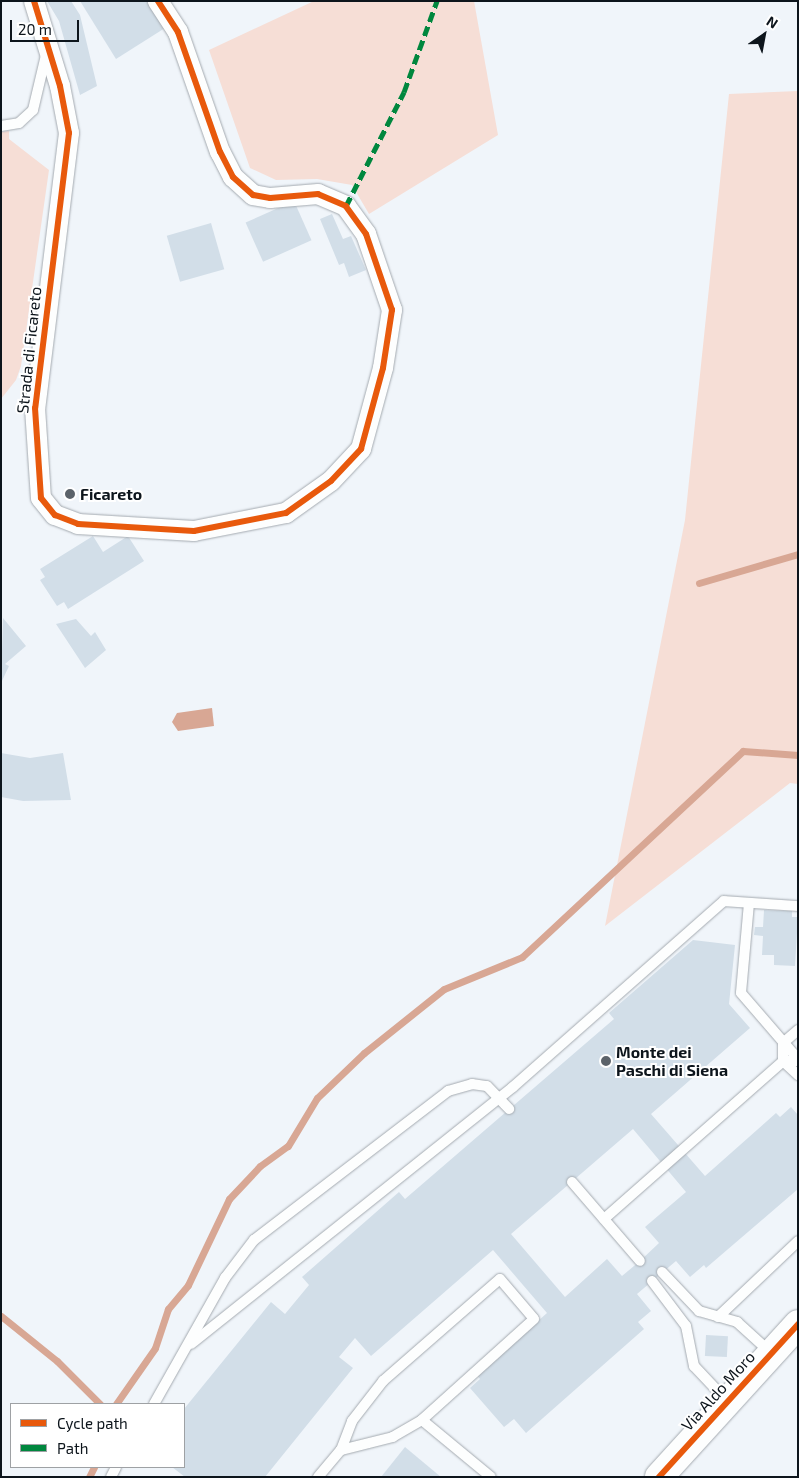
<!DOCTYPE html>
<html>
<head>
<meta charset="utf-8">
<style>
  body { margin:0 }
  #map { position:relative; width:799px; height:1478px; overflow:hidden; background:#f0f5fa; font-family:"Exo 2",sans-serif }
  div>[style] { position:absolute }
  .green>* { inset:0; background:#f6ded6 }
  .water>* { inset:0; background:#d8a794 }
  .stream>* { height:7px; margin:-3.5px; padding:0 3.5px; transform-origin:3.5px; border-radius:3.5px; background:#d8a794 }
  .building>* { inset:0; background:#d2dee8; transform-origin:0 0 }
  .roads { filter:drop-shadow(0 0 1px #a4aab0) drop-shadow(0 0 1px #a4aab0) }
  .lane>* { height:10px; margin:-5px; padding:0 5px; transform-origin:5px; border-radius:5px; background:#fdfefe }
  .street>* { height:20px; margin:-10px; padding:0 10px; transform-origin:10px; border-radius:10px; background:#fdfefe }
  .secondary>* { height:28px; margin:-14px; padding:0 14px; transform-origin:14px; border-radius:14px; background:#fdfefe }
  .quiet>* { height:5px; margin-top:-2.5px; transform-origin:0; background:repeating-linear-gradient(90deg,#00873e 0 10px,transparent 0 15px) }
  .cycleway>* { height:6px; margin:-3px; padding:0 3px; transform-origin:3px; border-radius:3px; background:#e8590c }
  .dots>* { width:14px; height:14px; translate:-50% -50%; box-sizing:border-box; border:2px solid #fff; border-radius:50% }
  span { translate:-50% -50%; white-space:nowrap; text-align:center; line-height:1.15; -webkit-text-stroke:4px #fff; paint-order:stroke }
  .street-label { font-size:16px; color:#0d151c }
  .poi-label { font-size:16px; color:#0d151c; font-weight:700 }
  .left { translate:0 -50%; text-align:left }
  .frame { position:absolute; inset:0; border:2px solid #0d151c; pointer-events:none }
  .legend { position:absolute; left:10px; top:1403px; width:175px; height:65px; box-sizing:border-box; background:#fff; border:1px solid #9ea1a4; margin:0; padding:6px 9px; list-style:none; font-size:15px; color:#0d151c }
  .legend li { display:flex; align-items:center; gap:10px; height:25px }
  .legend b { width:25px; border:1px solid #9ea1a4 }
  .north { position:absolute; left:739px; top:10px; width:50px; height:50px; -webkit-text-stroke:4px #fff; paint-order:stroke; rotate:33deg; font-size:14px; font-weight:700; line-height:20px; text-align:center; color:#0d151c }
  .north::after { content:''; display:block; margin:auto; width:18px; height:22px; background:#0d151c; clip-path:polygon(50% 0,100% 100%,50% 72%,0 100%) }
  .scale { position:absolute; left:10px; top:20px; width:69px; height:22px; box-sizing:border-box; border:2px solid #0d151c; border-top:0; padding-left:6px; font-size:15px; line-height:18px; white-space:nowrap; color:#0d151c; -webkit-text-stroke:4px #fff; paint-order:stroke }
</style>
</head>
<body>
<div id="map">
  <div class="green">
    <div style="clip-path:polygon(314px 1px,474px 1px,498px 135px,369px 214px,352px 185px,317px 179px,276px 180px,250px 168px,209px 50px)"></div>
    <div style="clip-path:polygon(798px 91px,798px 784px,790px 783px,605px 926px,685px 520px,729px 94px)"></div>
    <div style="clip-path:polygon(9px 131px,9px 139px,49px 170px,21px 366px,16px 380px,1px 399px,1px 132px)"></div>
  </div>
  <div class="water">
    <div style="clip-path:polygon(212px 708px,214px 726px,178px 731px,172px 722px,177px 713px)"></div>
  </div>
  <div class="stream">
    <div style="left:699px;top:583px;width:103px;rotate:-16.3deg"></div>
    <div style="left:1px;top:1316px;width:72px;rotate:38.8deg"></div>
    <div style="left:57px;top:1361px;width:61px;rotate:45deg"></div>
    <div style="left:116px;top:1404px;width:68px;rotate:-55.1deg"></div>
    <div style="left:155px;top:1348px;width:41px;rotate:-71.6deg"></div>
    <div style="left:168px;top:1309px;width:31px;rotate:-50deg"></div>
    <div style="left:188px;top:1285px;width:95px;rotate:-64.5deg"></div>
    <div style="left:229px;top:1199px;width:45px;rotate:-46.8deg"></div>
    <div style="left:260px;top:1166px;width:34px;rotate:-36deg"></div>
    <div style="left:288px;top:1146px;width:56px;rotate:-58.9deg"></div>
    <div style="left:317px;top:1098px;width:65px;rotate:-43.8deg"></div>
    <div style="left:364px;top:1053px;width:102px;rotate:-38.7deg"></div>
    <div style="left:444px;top:989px;width:84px;rotate:-22.3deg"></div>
    <div style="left:522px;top:957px;width:302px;rotate:-43deg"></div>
    <div style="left:743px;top:751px;width:55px;rotate:4.2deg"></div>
    <div style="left:89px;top:1477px;width:11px;rotate:-63deg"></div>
  </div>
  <div class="building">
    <div style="clip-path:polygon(47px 1px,71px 1px,80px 15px,97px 86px,80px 95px,59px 21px)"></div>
    <div style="clip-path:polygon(80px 1px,147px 1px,165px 28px,116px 59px)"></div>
    <div style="left:294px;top:201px;width:43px;height:53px;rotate:66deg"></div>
    <div style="clip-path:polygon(332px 214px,343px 239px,351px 236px,366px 270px,349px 277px,344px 263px,339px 265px,320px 219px)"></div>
    <div style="left:211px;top:223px;width:48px;height:46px;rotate:74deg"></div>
    <div style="clip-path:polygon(93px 536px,103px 552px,128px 536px,144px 561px,68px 609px,64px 602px,57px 606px,40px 580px,45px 577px,40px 569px)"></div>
    <div style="clip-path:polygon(3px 618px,26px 646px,5px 664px,9px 666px,1px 683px)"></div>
    <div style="clip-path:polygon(76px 619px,91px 636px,95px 632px,106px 650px,85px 668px,56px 624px)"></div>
    <div style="clip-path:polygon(1px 753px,30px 758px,63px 753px,71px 800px,23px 801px,1px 797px)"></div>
    <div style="clip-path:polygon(764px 910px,792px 911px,792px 917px,798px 917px,795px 966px,774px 965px,774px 955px,762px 955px,763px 936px,754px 935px,755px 927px,763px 927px)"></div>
    <div style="clip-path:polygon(evenodd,693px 940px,735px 945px,729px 1004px,750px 1028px,651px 1114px,705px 1176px,776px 1113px,780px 1117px,791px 1107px,798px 1115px,798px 1189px,706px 1268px,704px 1265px,690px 1277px,676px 1261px,637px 1294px,651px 1311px,638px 1322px,644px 1329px,526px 1433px,514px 1419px,504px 1427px,470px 1388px,480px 1379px,477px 1375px,547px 1313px,493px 1250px,371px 1356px,355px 1338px,339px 1357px,353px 1368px,265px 1477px,185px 1477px,172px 1467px,184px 1467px,184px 1409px,271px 1302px,285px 1314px,309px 1285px,302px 1277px,399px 1192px,405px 1199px,614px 1019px,609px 1013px,693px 940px,633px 1129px,686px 1192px,645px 1227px,659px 1243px,640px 1261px,622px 1276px,607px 1259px,565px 1297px,511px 1234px,633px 1129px)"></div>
    <div style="left:706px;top:1335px;width:22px;height:21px;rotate:3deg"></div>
    <div style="clip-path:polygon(405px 1447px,441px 1477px,381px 1477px)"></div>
  </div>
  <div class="roads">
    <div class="lane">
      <div style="left:1px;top:126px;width:18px;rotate:-9deg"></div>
      <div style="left:19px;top:123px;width:19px;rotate:-43deg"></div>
      <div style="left:33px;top:110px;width:57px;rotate:-76.7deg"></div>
      <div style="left:749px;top:903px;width:90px;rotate:95.1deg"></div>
      <div style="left:741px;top:993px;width:87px;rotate:49.2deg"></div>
      <div style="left:798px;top:1030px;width:20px;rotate:139deg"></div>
      <div style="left:783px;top:1043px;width:18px;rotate:90deg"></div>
      <div style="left:783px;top:1061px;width:21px;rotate:43deg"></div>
      <div style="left:572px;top:1182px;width:104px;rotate:49.3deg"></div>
      <div style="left:604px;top:1219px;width:239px;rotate:-41.4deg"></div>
      <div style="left:783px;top:1061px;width:15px"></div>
      <div style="left:662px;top:1272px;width:54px;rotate:46.5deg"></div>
      <div style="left:699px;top:1311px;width:40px;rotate:16deg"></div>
      <div style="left:737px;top:1322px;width:45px;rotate:42.3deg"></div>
      <div style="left:652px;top:1281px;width:56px;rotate:52.9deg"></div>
      <div style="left:686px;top:1326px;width:41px;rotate:78.7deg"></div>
      <div style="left:694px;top:1366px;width:48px;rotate:46.7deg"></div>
      <div style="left:718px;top:1317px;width:110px;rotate:-43.5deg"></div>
      <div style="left:191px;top:1344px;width:412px;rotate:-38.6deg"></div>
      <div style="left:513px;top:1087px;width:281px;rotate:-41.4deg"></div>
      <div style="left:724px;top:901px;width:74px;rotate:3.9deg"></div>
      <div style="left:154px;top:1404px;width:145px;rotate:-60.6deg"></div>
      <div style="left:225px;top:1278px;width:48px;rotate:-52.7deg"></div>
      <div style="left:254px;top:1240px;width:245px;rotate:-37.5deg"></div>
      <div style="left:448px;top:1091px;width:25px;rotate:-16deg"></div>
      <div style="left:472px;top:1084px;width:15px;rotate:8deg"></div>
      <div style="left:487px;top:1086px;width:32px;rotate:46deg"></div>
      <div style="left:422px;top:1420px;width:89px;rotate:39.6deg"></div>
      <div style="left:111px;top:1477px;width:11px;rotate:-63deg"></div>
      <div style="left:318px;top:1477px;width:35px;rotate:-50deg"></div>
      <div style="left:341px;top:1450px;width:31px;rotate:-69deg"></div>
      <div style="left:352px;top:1421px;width:51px;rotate:-52.2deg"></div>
      <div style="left:383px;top:1381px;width:155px;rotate:-41.1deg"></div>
      <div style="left:500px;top:1279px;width:52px;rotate:49.6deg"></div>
      <div style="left:534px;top:1319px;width:151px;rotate:138deg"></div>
      <div style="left:422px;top:1420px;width:34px;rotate:150deg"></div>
      <div style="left:393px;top:1437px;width:54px;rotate:166deg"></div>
    </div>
    <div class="street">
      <div style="left:34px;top:1px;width:89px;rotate:73deg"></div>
      <div style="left:60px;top:86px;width:48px;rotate:79.2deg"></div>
      <div style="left:69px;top:133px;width:277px;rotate:97deg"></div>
      <div style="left:35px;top:408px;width:90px;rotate:86.2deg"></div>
      <div style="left:41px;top:498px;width:22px;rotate:51deg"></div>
      <div style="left:55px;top:515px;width:25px;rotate:21deg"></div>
      <div style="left:78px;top:524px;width:116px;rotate:3.5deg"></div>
      <div style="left:194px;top:531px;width:94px;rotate:-11.1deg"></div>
      <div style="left:286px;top:513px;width:55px;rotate:-35.4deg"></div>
      <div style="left:331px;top:481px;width:44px;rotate:-46.8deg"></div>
      <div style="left:361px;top:449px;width:84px;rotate:-74.8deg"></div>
      <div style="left:383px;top:368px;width:59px;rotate:-81.2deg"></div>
      <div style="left:392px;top:310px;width:80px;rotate:-108.9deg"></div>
      <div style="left:366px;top:234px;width:34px;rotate:-126deg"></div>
      <div style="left:346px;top:206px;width:30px;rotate:-157deg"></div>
      <div style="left:318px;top:194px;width:48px;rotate:175.2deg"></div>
      <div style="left:270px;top:198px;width:17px;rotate:-170deg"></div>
      <div style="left:253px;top:195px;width:27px;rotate:-138deg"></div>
      <div style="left:233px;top:177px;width:28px;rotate:-117deg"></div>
      <div style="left:220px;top:152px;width:127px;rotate:-109.3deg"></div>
      <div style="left:178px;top:32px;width:37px;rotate:-123deg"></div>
    </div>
    <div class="secondary">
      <div style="left:659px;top:1477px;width:207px;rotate:-47.7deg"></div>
    </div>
  </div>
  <div class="quiet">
    <div style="left:346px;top:206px;width:128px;rotate:-63deg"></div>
    <div style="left:404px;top:92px;width:97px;rotate:-70.1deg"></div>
  </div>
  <div class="cycleway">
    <div style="left:34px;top:1px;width:89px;rotate:73deg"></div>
    <div style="left:60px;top:86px;width:48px;rotate:79.2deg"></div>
    <div style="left:69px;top:133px;width:277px;rotate:97deg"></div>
    <div style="left:35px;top:408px;width:90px;rotate:86.2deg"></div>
    <div style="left:41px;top:498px;width:22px;rotate:51deg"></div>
    <div style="left:55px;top:515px;width:25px;rotate:21deg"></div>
    <div style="left:78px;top:524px;width:116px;rotate:3.5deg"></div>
    <div style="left:194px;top:531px;width:94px;rotate:-11.1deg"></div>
    <div style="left:286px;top:513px;width:55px;rotate:-35.4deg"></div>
    <div style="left:331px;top:481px;width:44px;rotate:-46.8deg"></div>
    <div style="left:361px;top:449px;width:84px;rotate:-74.8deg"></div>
    <div style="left:383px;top:368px;width:59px;rotate:-81.2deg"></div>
    <div style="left:392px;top:310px;width:80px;rotate:-108.9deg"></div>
    <div style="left:366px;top:234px;width:34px;rotate:-126deg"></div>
    <div style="left:346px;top:206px;width:30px;rotate:-157deg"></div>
    <div style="left:318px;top:194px;width:48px;rotate:175.2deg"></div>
    <div style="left:270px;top:198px;width:17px;rotate:-170deg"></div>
    <div style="left:253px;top:195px;width:27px;rotate:-138deg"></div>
    <div style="left:233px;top:177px;width:28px;rotate:-117deg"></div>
    <div style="left:220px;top:152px;width:127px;rotate:-109.3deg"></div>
    <div style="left:178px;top:32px;width:37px;rotate:-123deg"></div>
    <div style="left:659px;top:1477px;width:207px;rotate:-47.7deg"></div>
  </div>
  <div class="dots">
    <div style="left:70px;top:494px;background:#5c636a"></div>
    <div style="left:606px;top:1061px;background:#5c636a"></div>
  </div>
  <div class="street-label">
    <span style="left:29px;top:350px;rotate:-84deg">Strada di Ficareto</span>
    <span style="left:718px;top:1391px;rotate:-48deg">Via Aldo Moro</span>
  </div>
  <div class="poi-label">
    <span class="left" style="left:80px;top:494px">Ficareto</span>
    <span class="left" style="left:616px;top:1061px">Monte dei<br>Paschi di Siena</span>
  </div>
  <div class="frame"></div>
  <ul class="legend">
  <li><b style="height:6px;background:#e8590c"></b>Cycle path</li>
  <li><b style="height:6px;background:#00873e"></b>Path</li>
  </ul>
  <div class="north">N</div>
  <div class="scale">20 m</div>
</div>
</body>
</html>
